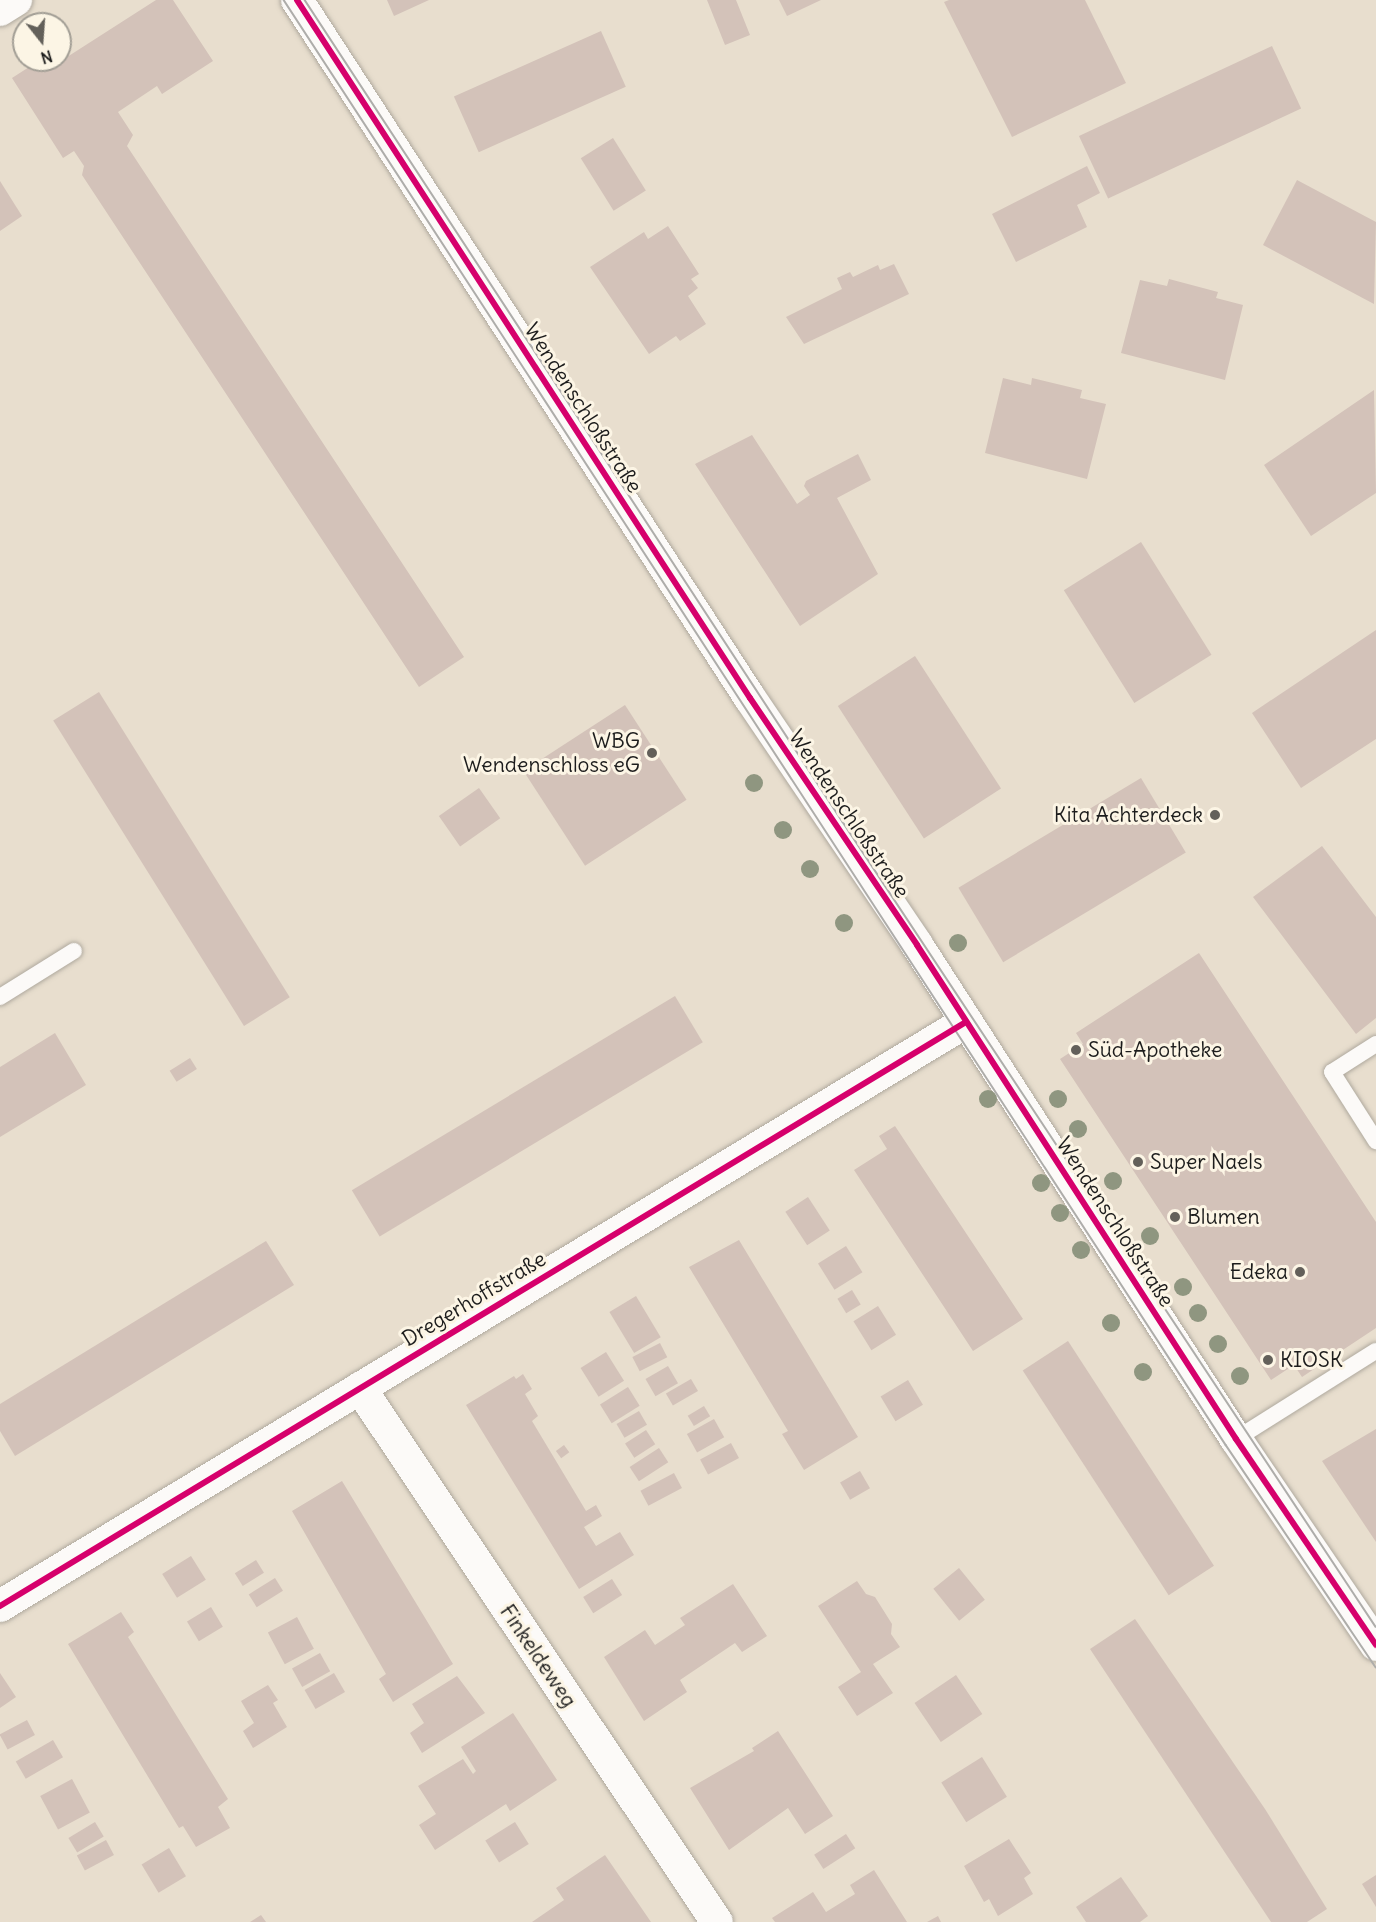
<!DOCTYPE html>
<html>
<head>
<meta charset="utf-8">
<style>
  body { margin:0 }
  #map { position:relative; width:1376px; height:1922px; overflow:hidden; background:#e8dece; font-family:Delius,sans-serif }
  div>[style] { position:absolute }
  .building>* { inset:0; background:#d3c2b9; transform-origin:0 0 }
  .roads { filter:drop-shadow(0 0 2px #afa99e) drop-shadow(0 0 2px #afa99e) }
  .lane>* { height:16px; margin:-8px; padding:0 8px; transform-origin:8px; border-radius:8px; background:#fcfaf8 }
  .street>* { height:32px; margin:-16px; padding:0 16px; transform-origin:16px; border-radius:16px; background:#fcfaf8 }
  .tram>* { height:1.5px; margin:-0.75px; padding:0 0.75px; transform-origin:0.75px; border-radius:0.75px; background:#aeadaa }
  .cycleway>* { height:6px; margin:-3px; padding:0 3px; transform-origin:3px; border-radius:3px; background:#d6006c }
  .trees>* { width:18px; height:18px; margin:-9px; border-radius:50%; background:#8f9680 }
  .dots>* { width:16px; height:16px; translate:-50% -50%; box-sizing:border-box; border:3px solid #fcf5e5; border-radius:50% }
  span { translate:-50% -50%; white-space:nowrap; text-align:center; line-height:1.15; -webkit-text-stroke:6px #fcf5e5; paint-order:stroke }
  .street-label { font-size:21px; color:#1c1c1c }
  .poi-label { font-size:21px; color:#1c1c1c }
  .right { translate:-100% -50%; text-align:right }
  .left { translate:0 -50%; text-align:left }
  .north { position:absolute; left:12px; top:12px; width:60px; height:60px; box-sizing:border-box; background:#fcf5e5; border:2px solid #a29e95; border-radius:50%; rotate:163deg; font-size:16px; font-weight:700; line-height:24px; text-align:center; color:#1c1c1c }
  .north::after { content:''; display:block; margin:auto; width:21px; height:27px; background:#63605a; clip-path:polygon(50% 0,100% 100%,50% 72%,0 100%) }
</style>
</head>
<body>
<div id="map">
  <div class="building">
    <div style="clip-path:polygon(156px 0,173px 0,213px 61px,162px 94px,157px 86px,118px 112px,133px 135px,127px 146px,464px 657px,419px 687px,82px 175px,84px 166px,74px 151px,63px 158px,12px 78px,40px 60px,60px 60px,60px 52px,64px 59px)"></div>
    <div style="clip-path:polygon(387px 0,429px 0,394px 16px)"></div>
    <div style="clip-path:polygon(707px 0,736px 0,750px 35px,725px 45px)"></div>
    <div style="clip-path:polygon(779px 0,821px 0,787px 16px)"></div>
    <div style="clip-path:polygon(949px 0,1085px 0,1126px 83px,1012px 137px,944px 2px)"></div>
    <div style="left:601px;top:31px;width:61px;height:161px;rotate:66deg"></div>
    <div style="left:1272px;top:46px;width:69px;height:213px;rotate:65deg"></div>
    <div style="left:613px;top:138px;width:62px;height:38px;rotate:58deg"></div>
    <div style="clip-path:polygon(1087px 166px,1100px 193px,1077px 205px,1087px 227px,1016px 262px,992px 214px)"></div>
    <div style="clip-path:polygon(1297px 180px,1376px 222px,1374px 304px,1263px 245px)"></div>
    <div style="clip-path:polygon(0 181px,22px 216px,0 231px)"></div>
    <div style="clip-path:polygon(668px 226px,699px 274px,691px 279px,698px 288px,688px 296px,706px 324px,680px 341px,676px 336px,649px 354px,590px 267px,644px 232px,648px 239px)"></div>
    <div style="clip-path:polygon(894px 264px,909px 294px,804px 344px,786px 317px,842px 289px,837px 278px,850px 272px,853px 277px,878px 265px,880px 270px)"></div>
    <div style="clip-path:polygon(1169px 279px,1218px 292px,1216px 298px,1243px 305px,1225px 380px,1121px 353px,1140px 280px,1167px 286px)"></div>
    <div style="clip-path:polygon(1003px 378px,1031px 385px,1032px 378px,1082px 390px,1080px 398px,1106px 404px,1087px 479px,985px 453px)"></div>
    <div style="clip-path:polygon(1374px 390px,1376px 493px,1311px 536px,1264px 465px)"></div>
    <div style="clip-path:polygon(752px 435px,797px 504px,810px 495px,804px 486px,806px 481px,858px 454px,871px 480px,837px 498px,878px 574px,800px 626px,695px 464px)"></div>
    <div style="left:1141px;top:542px;width:133px;height:91px;rotate:58deg"></div>
    <div style="clip-path:polygon(1376px 630px,1376px 739px,1301px 788px,1252px 713px)"></div>
    <div style="left:915px;top:656px;width:158px;height:92px;rotate:57deg"></div>
    <div style="left:99px;top:692px;width:360px;height:54px;rotate:58deg"></div>
    <div style="left:625px;top:705px;width:113px;height:121px;rotate:57deg"></div>
    <div style="left:1141px;top:778px;width:87px;height:213px;rotate:59deg"></div>
    <div style="left:479px;top:788px;width:37px;height:49px;rotate:55deg"></div>
    <div style="clip-path:polygon(1322px 846px,1376px 917px,1376px 1018px,1356px 1034px,1253px 897px)"></div>
    <div style="clip-path:polygon(1199px 953px,1376px 1222px,1376px 1328px,1302px 1377px,1294px 1365px,1271px 1380px,1060px 1059px,1083px 1044px,1076px 1033px)"></div>
    <div style="left:675px;top:996px;width:54px;height:377px;rotate:59deg"></div>
    <div style="clip-path:polygon(55px 1033px,86px 1085px,0 1137px,0 1067px)"></div>
    <div style="left:190px;top:1058px;width:13px;height:24px;rotate:58deg"></div>
    <div style="clip-path:polygon(895px 1126px,1023px 1319px,973px 1351px,854px 1170px,887px 1149px,879px 1136px)"></div>
    <div style="left:808px;top:1197px;width:40px;height:27px;rotate:57deg"></div>
    <div style="clip-path:polygon(739px 1240px,858px 1437px,804px 1470px,782px 1434px,788px 1431px,689px 1267px)"></div>
    <div style="clip-path:polygon(266px 1241px,294px 1285px,15px 1456px,0 1431px,0 1404px)"></div>
    <div style="left:846px;top:1246px;width:31px;height:33px;rotate:58deg"></div>
    <div style="left:852px;top:1290px;width:17px;height:17px;rotate:59deg"></div>
    <div style="left:636px;top:1296px;width:48px;height:31px;rotate:59deg"></div>
    <div style="left:878px;top:1306px;width:34px;height:29px;rotate:58deg"></div>
    <div style="left:1068px;top:1341px;width:268px;height:54px;rotate:57deg"></div>
    <div style="left:660px;top:1343px;width:16px;height:31px;rotate:63deg"></div>
    <div style="left:606px;top:1352px;width:34px;height:30px;rotate:58deg"></div>
    <div style="left:668px;top:1366px;width:20px;height:26px;rotate:60deg"></div>
    <div style="clip-path:polygon(523px 1374px,532px 1389px,525px 1394px,538px 1416px,532px 1421px,586px 1511px,596px 1505px,602px 1516px,584px 1527px,596px 1546px,620px 1532px,634px 1555px,579px 1589px,466px 1405px,514px 1376px,516px 1379px)"></div>
    <div style="left:691px;top:1379px;width:14px;height:29px;rotate:60deg"></div>
    <div style="left:908px;top:1380px;width:29px;height:32px;rotate:59deg"></div>
    <div style="left:628px;top:1387px;width:22px;height:33px;rotate:58deg"></div>
    <div style="left:704px;top:1406px;width:12px;height:19px;rotate:59deg"></div>
    <div style="left:639px;top:1411px;width:16px;height:26px;rotate:60deg"></div>
    <div style="left:714px;top:1419px;width:21px;height:31px;rotate:61deg"></div>
    <div style="clip-path:polygon(1376px 1429px,1376px 1542px,1322px 1461px)"></div>
    <div style="left:646px;top:1430px;width:17px;height:25px;rotate:57deg"></div>
    <div style="left:731px;top:1443px;width:17px;height:35px;rotate:62deg"></div>
    <div style="left:564px;top:1445px;width:9px;height:10px;rotate:54deg"></div>
    <div style="left:659px;top:1448px;width:17px;height:35px;rotate:57deg"></div>
    <div style="left:860px;top:1471px;width:20px;height:23px;rotate:60deg"></div>
    <div style="left:674px;top:1473px;width:17px;height:38px;rotate:62deg"></div>
    <div style="clip-path:polygon(342px 1481px,453px 1664px,393px 1702px,379px 1679px,386px 1674px,292px 1511px)"></div>
    <div style="left:191px;top:1556px;width:28px;height:34px;rotate:58deg"></div>
    <div style="left:256px;top:1560px;width:15px;height:25px;rotate:58deg"></div>
    <div style="left:959px;top:1568px;width:41px;height:33px;rotate:51deg"></div>
    <div style="left:275px;top:1578px;width:15px;height:31px;rotate:58deg"></div>
    <div style="left:612px;top:1579px;width:19px;height:34px;rotate:58deg"></div>
    <div style="clip-path:polygon(857px 1581px,866px 1594px,875px 1597px,892px 1624px,891px 1634px,900px 1647px,873px 1664px,893px 1693px,857px 1716px,838px 1687px,861px 1672px,818px 1606px)"></div>
    <div style="clip-path:polygon(733px 1584px,767px 1636px,742px 1652px,735px 1643px,680px 1680px,687px 1692px,644px 1721px,604px 1657px,645px 1630px,655px 1645px,685px 1625px,680px 1618px)"></div>
    <div style="left:211px;top:1607px;width:23px;height:28px;rotate:59deg"></div>
    <div style="clip-path:polygon(121px 1612px,134px 1632px,128px 1637px,228px 1799px,218px 1807px,230px 1828px,196px 1847px,183px 1826px,179px 1828px,68px 1644px)"></div>
    <div style="left:297px;top:1617px;width:36px;height:33px;rotate:62deg"></div>
    <div style="clip-path:polygon(1135px 1619px,1265px 1809px,1327px 1909px,1307px 1922px,1271px 1922px,1090px 1649px)"></div>
    <div style="left:320px;top:1653px;width:21px;height:32px;rotate:61deg"></div>
    <div style="clip-path:polygon(0 1673px,16px 1697px,0 1708px)"></div>
    <div style="left:334px;top:1673px;width:22px;height:34px;rotate:60deg"></div>
    <div style="left:956px;top:1675px;width:47px;height:50px;rotate:56deg"></div>
    <div style="clip-path:polygon(457px 1676px,485px 1713px,422px 1753px,410px 1733px,424px 1723px,412px 1704px)"></div>
    <div style="clip-path:polygon(268px 1685px,278px 1700px,273px 1703px,287px 1727px,253px 1748px,243px 1731px,254px 1723px,241px 1701px)"></div>
    <div style="clip-path:polygon(513px 1713px,557px 1780px,510px 1811px,506px 1804px,435px 1850px,419px 1825px,436px 1814px,418px 1786px,463px 1759px,473px 1774px,476px 1771px,461px 1747px)"></div>
    <div style="left:27px;top:1720px;width:17px;height:31px;rotate:62deg"></div>
    <div style="clip-path:polygon(778px 1731px,833px 1816px,805px 1834px,788px 1808px,729px 1850px,690px 1788px,754px 1751px,752px 1748px)"></div>
    <div style="left:53px;top:1740px;width:20px;height:43px;rotate:60deg"></div>
    <div style="left:982px;top:1757px;width:47px;height:48px;rotate:58deg"></div>
    <div style="left:72px;top:1779px;width:38px;height:36px;rotate:62deg"></div>
    <div style="left:95px;top:1822px;width:17px;height:31px;rotate:59deg"></div>
    <div style="left:515px;top:1822px;width:26px;height:35px;rotate:58deg"></div>
    <div style="left:846px;top:1834px;width:17px;height:38px;rotate:57deg"></div>
    <div style="clip-path:polygon(1009px 1839px,1031px 1873px,1024px 1878px,1033px 1894px,998px 1916px,989px 1899px,984px 1902px,964px 1866px)"></div>
    <div style="left:106px;top:1840px;width:17px;height:33px;rotate:62deg"></div>
    <div style="left:169px;top:1848px;width:33px;height:32px;rotate:59deg"></div>
    <div style="clip-path:polygon(605px 1855px,651px 1922px,532px 1922px,564px 1900px,556px 1888px)"></div>
    <div style="clip-path:polygon(874px 1870px,907px 1922px,775px 1922px,772px 1918px,813px 1892px,826px 1912px,855px 1894px,850px 1885px)"></div>
    <div style="clip-path:polygon(1376px 1875px,1376px 1907px,1362px 1884px)"></div>
    <div style="clip-path:polygon(1121px 1877px,1148px 1916px,1140px 1922px,1086px 1922px,1076px 1907px)"></div>
    <div style="clip-path:polygon(261px 1915px,266px 1922px,250px 1922px)"></div>
    <div style="clip-path:polygon(938px 1916px,941px 1922px,927px 1922px)"></div>
  </div>
  <div class="roads">
    <div class="lane">
      <div style="left:0;top:997px;width:87px;rotate:-31.9deg"></div>
      <div style="left:1376px;top:1044px;width:52px;rotate:147.5deg"></div>
      <div style="left:1332px;top:1072px;width:82px;rotate:57.5deg"></div>
      <div style="left:1236px;top:1439px;width:165px;rotate:-32.2deg"></div>
    </div>
    <div class="street">
      <div style="left:297px;top:0;width:832px;rotate:57.02deg"></div>
      <div style="left:750px;top:698px;width:298px;rotate:55.9deg"></div>
      <div style="left:917px;top:945px;width:588px;rotate:57.15deg"></div>
      <div style="left:1236px;top:1439px;width:249px;rotate:55.8deg"></div>
      <div style="left:0;top:10px;width:19px;rotate:-32deg"></div>
      <div style="left:360px;top:1388px;width:642px;rotate:56.24deg"></div>
      <div style="left:0;top:1606px;width:1129px;rotate:-31.16deg"></div>
    </div>
  </div>
  <div class="tram">
    <div style="left:284px;top:0;width:1725px;rotate:56.9deg"></div>
    <div style="left:1226px;top:1445px;width:268px;rotate:56deg"></div>
    <div style="left:305px;top:0;width:982px;rotate:56.8deg"></div>
    <div style="left:843px;top:822px;width:965px;rotate:56.49deg"></div>
  </div>
  <div class="cycleway">
    <div style="left:297px;top:0;width:832px;rotate:57.02deg"></div>
    <div style="left:750px;top:698px;width:298px;rotate:55.9deg"></div>
    <div style="left:917px;top:945px;width:588px;rotate:57.15deg"></div>
    <div style="left:1236px;top:1439px;width:249px;rotate:55.8deg"></div>
    <div style="left:0;top:1606px;width:1129px;rotate:-31.16deg"></div>
  </div>
  <div class="trees">
    <div style="left:754px;top:783px"></div>
    <div style="left:783px;top:830px"></div>
    <div style="left:810px;top:869px"></div>
    <div style="left:844px;top:923px"></div>
    <div style="left:958px;top:943px"></div>
    <div style="left:988px;top:1099px"></div>
    <div style="left:1058px;top:1099px"></div>
    <div style="left:1078px;top:1129px"></div>
    <div style="left:1113px;top:1181px"></div>
    <div style="left:1041px;top:1183px"></div>
    <div style="left:1060px;top:1213px"></div>
    <div style="left:1150px;top:1236px"></div>
    <div style="left:1081px;top:1250px"></div>
    <div style="left:1183px;top:1287px"></div>
    <div style="left:1198px;top:1313px"></div>
    <div style="left:1111px;top:1323px"></div>
    <div style="left:1218px;top:1344px"></div>
    <div style="left:1143px;top:1372px"></div>
    <div style="left:1240px;top:1376px"></div>
  </div>
  <div class="dots">
    <div style="left:652px;top:753px;background:#63605a"></div>
    <div style="left:1215px;top:815px;background:#63605a"></div>
    <div style="left:1076px;top:1050px;background:#63605a"></div>
    <div style="left:1138px;top:1162px;background:#63605a"></div>
    <div style="left:1175px;top:1217px;background:#63605a"></div>
    <div style="left:1300px;top:1272px;background:#63605a"></div>
    <div style="left:1268px;top:1360px;background:#63605a"></div>
  </div>
  <div class="street-label">
    <span style="left:583px;top:408px;rotate:57deg">Wendenschloßstraße</span>
    <span style="left:849px;top:814px;rotate:56deg">Wendenschloßstraße</span>
    <span style="left:1115px;top:1222px;rotate:57deg">Wendenschloßstraße</span>
    <span style="left:474px;top:1299px;rotate:-31deg">Dregerhoffstraße</span>
    <span style="left:538px;top:1656px;rotate:56deg">Finkeldeweg</span>
  </div>
  <div class="poi-label">
    <span class="right" style="left:640px;top:753px">WBG<br>Wendenschloss eG</span>
    <span class="right" style="left:1203px;top:815px">Kita Achterdeck</span>
    <span class="left" style="left:1088px;top:1050px">Süd-Apotheke</span>
    <span class="left" style="left:1150px;top:1162px">Super Naels</span>
    <span class="left" style="left:1187px;top:1217px">Blumen</span>
    <span class="right" style="left:1288px;top:1272px">Edeka</span>
    <span class="left" style="left:1280px;top:1360px">KIOSK</span>
  </div>
  <div class="north">N</div>
</div>
</body>
</html>
